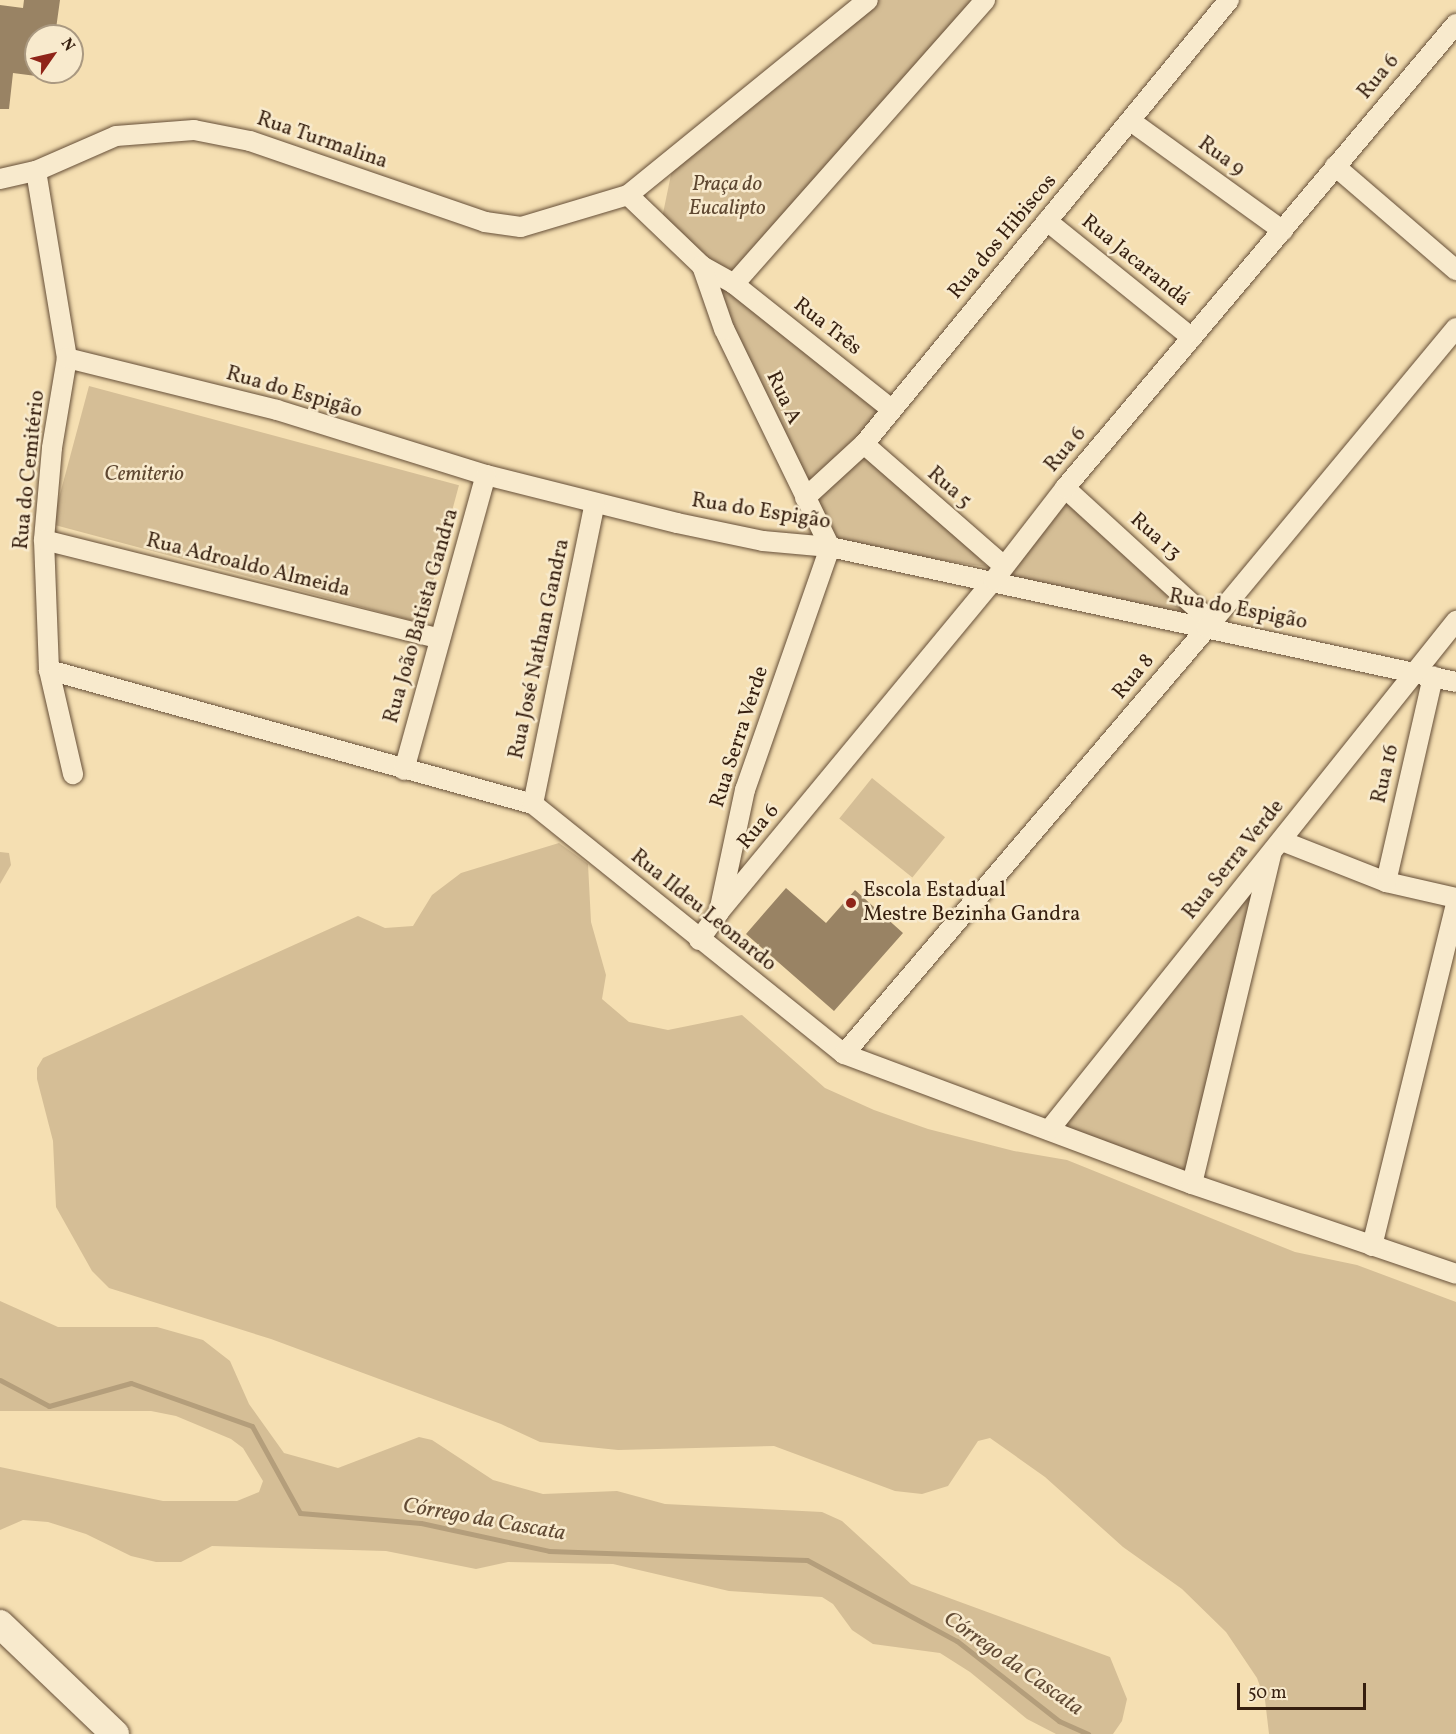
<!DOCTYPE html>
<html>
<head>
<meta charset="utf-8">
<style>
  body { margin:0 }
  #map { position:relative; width:1456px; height:1734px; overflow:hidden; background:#f5dfb2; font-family:Vollkorn,serif }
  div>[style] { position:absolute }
  .green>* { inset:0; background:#d5be96; transform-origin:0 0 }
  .stream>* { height:5px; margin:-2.5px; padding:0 2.5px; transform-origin:2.5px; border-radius:2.5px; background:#b49e7b }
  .building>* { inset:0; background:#998364 }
  .roads { filter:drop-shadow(0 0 2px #664f38) drop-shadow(0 0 2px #664f38) }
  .street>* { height:20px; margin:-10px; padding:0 10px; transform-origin:10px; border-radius:10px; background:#f8eacd }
  .secondary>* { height:28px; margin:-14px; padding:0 14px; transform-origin:14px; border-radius:14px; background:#f8eacd }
  .dots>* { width:16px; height:16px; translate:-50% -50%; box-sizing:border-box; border:3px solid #f8eacd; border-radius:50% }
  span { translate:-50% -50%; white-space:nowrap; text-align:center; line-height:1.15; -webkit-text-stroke:5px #f8eacd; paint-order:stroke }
  .street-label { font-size:21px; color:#361f0f }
  .park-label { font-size:21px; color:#5e4731; font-style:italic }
  .poi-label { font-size:21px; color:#361f0f }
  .left { translate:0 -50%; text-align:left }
  .water-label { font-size:22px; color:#624b35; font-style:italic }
  .north { position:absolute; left:24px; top:24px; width:60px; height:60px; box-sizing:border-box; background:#f8eacd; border:2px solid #aa9981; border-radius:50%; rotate:56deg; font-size:16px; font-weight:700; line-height:24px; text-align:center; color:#361f0f }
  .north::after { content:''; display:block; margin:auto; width:21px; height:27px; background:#8f2418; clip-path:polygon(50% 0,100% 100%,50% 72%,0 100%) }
  .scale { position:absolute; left:1237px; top:1683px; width:129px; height:27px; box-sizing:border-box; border:3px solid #361f0f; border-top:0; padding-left:8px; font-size:18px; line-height:21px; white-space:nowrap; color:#361f0f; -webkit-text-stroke:4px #f8eacd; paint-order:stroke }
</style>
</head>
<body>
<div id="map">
  <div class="green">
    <div style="clip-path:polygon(868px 0,983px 0,734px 277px,707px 267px,661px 223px,673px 165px)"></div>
    <div style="clip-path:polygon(703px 269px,884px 413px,805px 493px)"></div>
    <div style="left:89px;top:386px;width:383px;height:143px;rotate:15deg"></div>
    <div style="clip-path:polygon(864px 449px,929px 505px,987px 567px,835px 544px,812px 493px)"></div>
    <div style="clip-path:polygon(1065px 491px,1208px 625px,998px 578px)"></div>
    <div style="left:872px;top:778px;width:94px;height:52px;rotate:39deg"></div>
    <div style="clip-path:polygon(559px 843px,588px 864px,591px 922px,606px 975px,602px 999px,629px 1022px,668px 1030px,742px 1015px,825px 1088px,874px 1110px,928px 1129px,1014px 1151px,1067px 1160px,1295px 1252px,1357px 1265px,1456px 1302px,1456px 1734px,1269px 1734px,1265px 1700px,1257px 1678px,1226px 1632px,1182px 1589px,1123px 1547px,1045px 1477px,990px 1438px,978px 1441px,948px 1486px,922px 1494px,895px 1491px,774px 1446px,618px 1450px,540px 1442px,501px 1424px,271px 1339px,109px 1288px,92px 1271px,56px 1207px,53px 1141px,37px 1079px,37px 1068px,43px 1058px,358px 916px,385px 928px,413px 926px,432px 895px,461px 873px)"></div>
    <div style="clip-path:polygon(0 852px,9px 853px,11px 865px,0 884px)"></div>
    <div style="clip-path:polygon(1259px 874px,1189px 1180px,1054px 1126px)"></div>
    <div style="clip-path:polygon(0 1301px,58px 1327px,157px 1327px,203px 1340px,230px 1361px,249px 1404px,284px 1453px,338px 1468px,419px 1437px,432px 1440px,493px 1480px,543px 1494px,617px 1491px,665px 1504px,822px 1512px,842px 1521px,911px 1584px,1110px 1657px,1127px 1699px,1122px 1721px,1113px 1734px,1056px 1734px,1027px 1719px,970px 1672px,940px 1653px,873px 1644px,852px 1630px,833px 1604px,822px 1597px,729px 1591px,613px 1564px,508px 1562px,476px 1569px,386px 1551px,212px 1546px,181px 1562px,156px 1562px,131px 1556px,86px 1534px,48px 1522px,23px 1520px,0 1530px,0 1467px,163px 1501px,237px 1501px,259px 1492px,263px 1481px,243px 1448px,231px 1439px,176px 1416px,151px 1411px,0 1411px)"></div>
  </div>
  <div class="stream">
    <div style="left:0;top:1380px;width:55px;rotate:28deg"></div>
    <div style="left:49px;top:1406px;width:85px;rotate:-15.7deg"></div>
    <div style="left:131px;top:1383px;width:128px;rotate:19.6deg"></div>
    <div style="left:252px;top:1426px;width:99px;rotate:61.1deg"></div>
    <div style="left:300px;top:1513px;width:121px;rotate:4.7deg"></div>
    <div style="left:421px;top:1523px;width:131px;rotate:12.3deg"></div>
    <div style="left:549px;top:1551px;width:258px;rotate:2deg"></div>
    <div style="left:807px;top:1560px;width:170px;rotate:28.4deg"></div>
    <div style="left:957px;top:1641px;width:130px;rotate:38.1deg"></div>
    <div style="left:1059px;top:1721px;width:32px;rotate:24deg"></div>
  </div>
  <div class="building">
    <div style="clip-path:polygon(24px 0,60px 0,55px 36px,36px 36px,36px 76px,13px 73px,9px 109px,0 109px,0 5px,23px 8px)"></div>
    <div style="clip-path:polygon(786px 888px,826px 923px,855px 890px,903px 933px,834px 1011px,746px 934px)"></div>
  </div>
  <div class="roads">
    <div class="street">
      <div style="left:1132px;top:122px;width:186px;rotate:35.8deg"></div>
      <div style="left:1335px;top:166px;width:160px;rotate:40.7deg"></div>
      <div style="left:36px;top:171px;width:190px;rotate:80.6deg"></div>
      <div style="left:67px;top:358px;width:91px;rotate:99.5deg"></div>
      <div style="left:52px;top:448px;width:92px;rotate:95deg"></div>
      <div style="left:44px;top:540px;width:130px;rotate:87.8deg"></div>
      <div style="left:49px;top:670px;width:107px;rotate:77deg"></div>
      <div style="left:0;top:179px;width:37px;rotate:-13deg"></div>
      <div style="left:36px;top:171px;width:87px;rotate:-23.6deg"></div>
      <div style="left:116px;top:136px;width:78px;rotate:-4.4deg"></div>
      <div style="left:194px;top:130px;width:57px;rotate:11.1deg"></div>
      <div style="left:250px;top:141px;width:249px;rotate:19deg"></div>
      <div style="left:485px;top:222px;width:36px;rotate:8deg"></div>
      <div style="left:521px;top:227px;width:112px;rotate:-16.7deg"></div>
      <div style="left:628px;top:195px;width:309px;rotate:-39.1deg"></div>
      <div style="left:628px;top:195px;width:103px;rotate:43.8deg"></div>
      <div style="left:702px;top:266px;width:37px;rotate:29deg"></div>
      <div style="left:734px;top:284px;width:199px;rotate:38.5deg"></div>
      <div style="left:1047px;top:221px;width:186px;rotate:38.9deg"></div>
      <div style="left:734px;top:284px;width:379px;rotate:-48.5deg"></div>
      <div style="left:67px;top:358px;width:216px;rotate:13.9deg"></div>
      <div style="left:277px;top:410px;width:219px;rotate:17.3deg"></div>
      <div style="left:486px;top:475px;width:197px;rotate:14.1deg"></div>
      <div style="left:677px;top:523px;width:88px;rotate:11.8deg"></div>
      <div style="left:763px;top:541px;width:67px;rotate:5.1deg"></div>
      <div style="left:830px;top:547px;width:640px;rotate:12.17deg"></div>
      <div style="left:864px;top:444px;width:186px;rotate:41.1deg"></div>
      <div style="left:1065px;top:488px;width:199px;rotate:42.4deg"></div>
      <div style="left:805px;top:498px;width:80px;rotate:-42.5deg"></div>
      <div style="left:864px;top:444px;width:575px;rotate:-50.58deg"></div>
      <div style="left:44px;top:540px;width:408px;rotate:14deg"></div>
      <div style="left:49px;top:670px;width:502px;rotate:15.48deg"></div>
      <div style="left:533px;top:804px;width:399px;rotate:38.8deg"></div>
      <div style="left:844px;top:1054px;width:371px;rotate:20.5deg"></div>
      <div style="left:1192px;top:1184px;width:279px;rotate:18.8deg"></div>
      <div style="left:404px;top:770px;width:306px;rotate:-74.5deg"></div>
      <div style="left:533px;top:804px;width:307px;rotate:-78.4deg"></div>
      <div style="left:1282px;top:841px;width:112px;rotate:21.5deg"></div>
      <div style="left:1386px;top:882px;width:72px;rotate:12.9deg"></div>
      <div style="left:1386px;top:882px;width:211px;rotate:-77.1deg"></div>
      <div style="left:719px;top:912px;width:431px;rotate:-50.4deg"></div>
      <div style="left:994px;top:580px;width:116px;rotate:-52.3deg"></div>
      <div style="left:1065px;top:488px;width:607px;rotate:-49.88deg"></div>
      <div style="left:699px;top:940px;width:34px;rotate:-54deg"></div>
      <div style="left:719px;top:912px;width:125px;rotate:-78deg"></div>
      <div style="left:745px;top:790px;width:257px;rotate:-70.7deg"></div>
      <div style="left:830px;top:547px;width:242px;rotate:-115.9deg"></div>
      <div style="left:724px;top:329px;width:67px;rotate:-109.2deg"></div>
      <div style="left:844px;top:1054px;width:560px;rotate:-49.57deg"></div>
      <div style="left:1207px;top:628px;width:390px;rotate:-50.3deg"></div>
      <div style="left:1049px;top:1130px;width:652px;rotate:-51.35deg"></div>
      <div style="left:1192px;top:1184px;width:339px;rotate:-76.5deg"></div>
      <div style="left:1372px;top:1246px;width:351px;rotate:-76.2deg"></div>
    </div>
    <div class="secondary">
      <div style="left:0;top:1624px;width:159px;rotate:43.7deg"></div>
    </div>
  </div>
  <div class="dots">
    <div style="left:851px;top:903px;background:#8f2418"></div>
  </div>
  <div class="street-label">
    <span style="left:1379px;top:77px;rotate:-50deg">Rua 6</span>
    <span style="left:322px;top:141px;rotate:19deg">Rua Turmalina</span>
    <span style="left:1221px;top:157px;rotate:36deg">Rua 9</span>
    <span style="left:1003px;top:237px;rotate:-50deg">Rua dos Hibiscos</span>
    <span style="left:1135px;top:261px;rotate:39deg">Rua Jacarandá</span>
    <span style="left:827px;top:327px;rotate:38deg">Rua Três</span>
    <span style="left:294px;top:393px;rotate:16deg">Rua do Espigão</span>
    <span style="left:783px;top:398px;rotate:65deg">Rua A</span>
    <span style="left:1066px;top:450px;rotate:-50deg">Rua 6</span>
    <span style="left:30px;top:470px;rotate:-84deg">Rua do Cemitério</span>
    <span style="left:949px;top:488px;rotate:41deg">Rua 5</span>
    <span style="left:761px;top:512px;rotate:9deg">Rua do Espigão</span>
    <span style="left:1155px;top:537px;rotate:42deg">Rua 13</span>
    <span style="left:248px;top:566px;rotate:14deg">Rua Adroaldo Almeida</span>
    <span style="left:1238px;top:610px;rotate:11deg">Rua do Espigão</span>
    <span style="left:422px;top:616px;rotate:-74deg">Rua João Batista Gandra</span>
    <span style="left:540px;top:649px;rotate:-78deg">Rua José Nathan Gandra</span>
    <span style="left:1134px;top:677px;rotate:-50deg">Rua 8</span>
    <span style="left:740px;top:737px;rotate:-72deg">Rua Serra Verde</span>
    <span style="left:1386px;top:774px;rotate:-77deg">Rua 16</span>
    <span style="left:759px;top:827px;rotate:-50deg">Rua 6</span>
    <span style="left:1234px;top:860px;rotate:-51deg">Rua Serra Verde</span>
    <span style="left:703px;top:911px;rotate:39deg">Rua Ildeu Leonardo</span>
  </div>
  <div class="park-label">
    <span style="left:727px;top:197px">Praça do<br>Eucalipto</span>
    <span style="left:144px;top:475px">Cemiterio</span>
  </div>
  <div class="poi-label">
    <span class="left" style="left:863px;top:903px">Escola Estadual<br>Mestre Bezinha Gandra</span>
  </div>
  <div class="water-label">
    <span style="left:484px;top:1520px;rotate:10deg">Córrego da Cascata</span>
    <span style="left:1013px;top:1664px;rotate:35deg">Córrego da Cascata</span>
  </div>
  <div class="north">N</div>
  <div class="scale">50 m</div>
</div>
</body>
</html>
